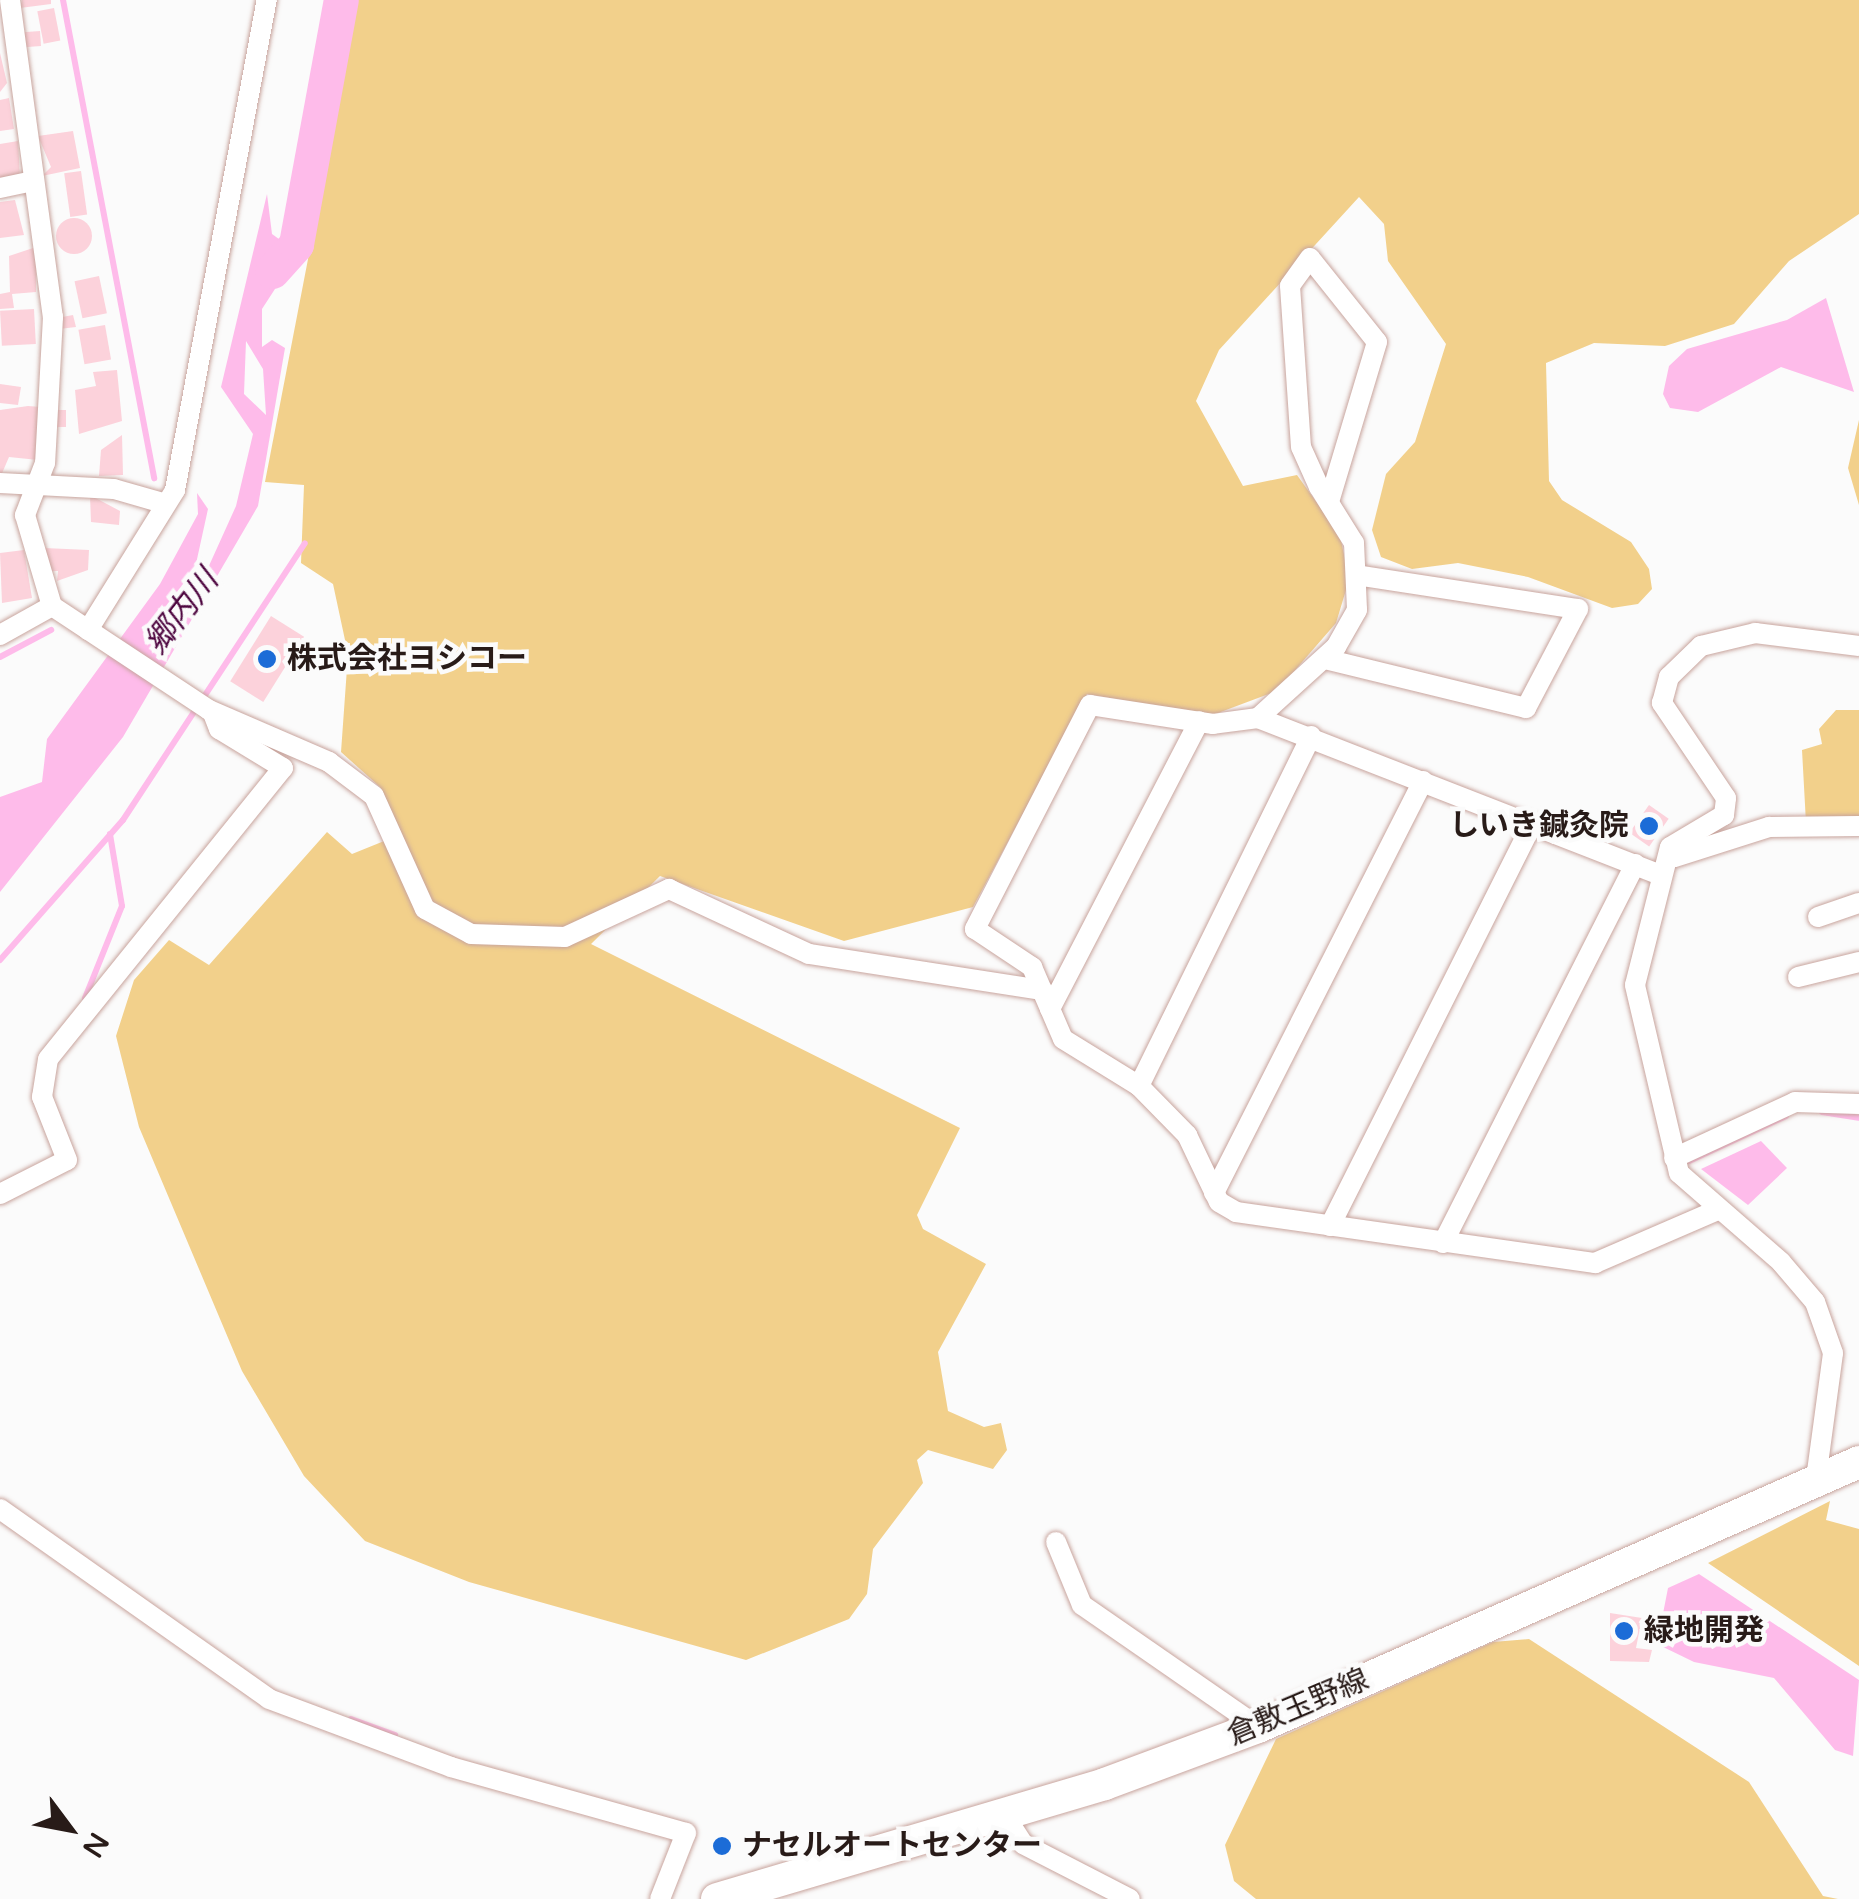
<!DOCTYPE html>
<html>
<head>
<meta charset="utf-8">
<style>
  body { margin:0 }
  #map { position:relative; width:1859px; height:1899px; overflow:hidden; background:#fbfbfb; font-family:"Varela Round","Noto Sans JP",sans-serif }
  div>[style] { position:absolute }
  .green>* { inset:0; background:#f2d08b }
  .water>* { inset:0; background:#febbea }
  .stream>* { height:6px; margin:-3px; padding:0 3px; transform-origin:3px; border-radius:3px; background:#febbea }
  .river>* { height:35px; margin:-17.5px; padding:0 17.5px; transform-origin:17.5px; border-radius:17.5px; background:#febbea }
  .building>* { inset:0; background:#fcd2db; transform-origin:0 0 }
  .round { border-radius:50% }
  .roads { filter:drop-shadow(0 0 2px #c8a49d) drop-shadow(0 0 2px #c8a49d) }
  .minor>* { height:20px; margin:-10px; padding:0 10px; transform-origin:10px; border-radius:10px; background:#fff }
  .primary>* { height:32px; margin:-16px; padding:0 16px; transform-origin:16px; border-radius:16px; background:#fff }
  .dots>* { width:28px; height:28px; translate:-50% -50%; box-sizing:border-box; border:5px solid #fbfbfb; border-radius:50% }
  span { translate:-50% -50%; white-space:nowrap; text-align:center; line-height:1.15; -webkit-text-stroke:9px #fbfbfb; paint-order:stroke }
  .poi-label { font-size:30px; color:#281b18; font-weight:700 }
  .left { translate:0 -50%; text-align:left }
  .right { translate:-100% -50%; text-align:right }
  .street-label { font-size:30px; color:#281b18 }
  .water-label { font-size:32px; color:#4d053f; font-style:italic }
  .north { position:absolute; left:20px; top:1779px; width:100px; height:100px; -webkit-text-stroke:8px #fbfbfb; paint-order:stroke; rotate:122deg; font-size:28px; font-weight:700; line-height:40px; text-align:center; color:#281b18 }
  .north::after { content:''; display:block; margin:auto; width:35px; height:45px; background:#281b18; clip-path:polygon(50% 0,100% 100%,50% 72%,0 100%) }
</style>
</head>
<body>
<div id="map">
  <div class="green">
    <div style="clip-path:polygon(358px 0,1859px 0,1859px 214px,1789px 261px,1734px 324px,1665px 346px,1594px 343px,1546px 363px,1549px 481px,1562px 500px,1631px 542px,1649px 569px,1652px 589px,1638px 604px,1612px 608px,1528px 577px,1458px 563px,1412px 569px,1381px 557px,1372px 530px,1386px 474px,1415px 442px,1446px 344px,1388px 261px,1384px 224px,1359px 197px,1219px 350px,1196px 401px,1243px 486px,1297px 475px,1340px 535px,1349px 580px,1336px 623px,1277px 691px,1210px 716px,1087px 694px,973px 907px,844px 941px,660px 876px,591px 944px,960px 1128px,917px 1215px,923px 1229px,986px 1264px,938px 1352px,948px 1411px,984px 1427px,1001px 1423px,1007px 1450px,993px 1469px,928px 1450px,917px 1460px,923px 1483px,873px 1549px,867px 1594px,849px 1619px,746px 1660px,469px 1582px,365px 1541px,304px 1476px,242px 1371px,139px 1127px,116px 1036px,134px 980px,169px 940px,209px 965px,327px 832px,352px 854px,399px 835px,380px 787px,341px 752px,348px 654px,333px 584px,301px 563px,304px 485px,265px 482px)"></div>
    <div style="clip-path:polygon(1859px 420px,1859px 505px,1848px 468px)"></div>
    <div style="clip-path:polygon(1836px 710px,1859px 710px,1859px 821px,1806px 823px,1802px 750px,1822px 744px,1819px 729px)"></div>
    <div style="clip-path:polygon(1830px 1501px,1826px 1520px,1859px 1529px,1859px 1666px,1708px 1563px)"></div>
    <div style="clip-path:polygon(1529px 1639px,1749px 1782px,1823px 1896px,1838px 1899px,1256px 1899px,1234px 1881px,1225px 1845px,1276px 1739px,1493px 1642px)"></div>
  </div>
  <div class="water">
    <div style="clip-path:polygon(evenodd,267px 194px,272px 234px,283px 242px,299px 232px,297px 255px,262px 309px,262px 347px,272px 340px,285px 348px,258px 506px,123px 737px,0 892px,0 797px,42px 782px,47px 739px,160px 584px,198px 514px,197px 493px,208px 509px,192px 582px,203px 579px,236px 506px,253px 434px,221px 387px,267px 194px,246px 341px,263px 369px,266px 415px,244px 394px,246px 341px)"></div>
    <div style="clip-path:polygon(1826px 298px,1854px 392px,1781px 367px,1698px 412px,1670px 408px,1663px 394px,1669px 366px,1687px 349px,1787px 320px)"></div>
    <div style="clip-path:polygon(1761px 1141px,1787px 1168px,1748px 1205px,1701px 1169px)"></div>
    <div style="clip-path:polygon(1699px 1574px,1859px 1680px,1853px 1756px,1835px 1750px,1774px 1678px,1694px 1662px,1657px 1644px,1668px 1588px)"></div>
  </div>
  <div class="stream">
    <div style="left:63px;top:0;width:487px;rotate:79.2deg"></div>
    <div style="left:0;top:657px;width:58px;rotate:-27.9deg"></div>
    <div style="left:0;top:960px;width:186px;rotate:-48.7deg"></div>
    <div style="left:123px;top:820px;width:331px;rotate:-56.7deg"></div>
    <div style="left:85px;top:998px;width:99px;rotate:-68.1deg"></div>
    <div style="left:122px;top:906px;width:73px;rotate:-99.5deg"></div>
    <div style="left:1822px;top:1112px;width:37px;rotate:9deg"></div>
    <div style="left:1689px;top:1161px;width:107px;rotate:-24.9deg"></div>
    <div style="left:351px;top:1719px;width:47px;rotate:20deg"></div>
  </div>
  <div class="river">
    <div style="left:272px;top:271px;width:36px;rotate:-48deg"></div>
    <div style="left:296px;top:244px;width:248px;rotate:-79.6deg"></div>
  </div>
  <div class="building">
    <div style="clip-path:polygon(51px 0,51px 4px,20px 8px,22px 0)"></div>
    <div style="left:54px;top:8px;width:33px;height:17px;rotate:79deg"></div>
    <div style="left:40px;top:31px;width:15px;height:17px;rotate:86deg"></div>
    <div style="clip-path:polygon(0 53px,7px 83px,0 92px)"></div>
    <div style="clip-path:polygon(9px 98px,14px 129px,0 131px,0 100px)"></div>
    <div style="clip-path:polygon(73px 131px,80px 168px,42px 176px,51px 167px,38px 136px)"></div>
    <div style="clip-path:polygon(18px 141px,20px 178px,0 180px,0 144px)"></div>
    <div style="left:81px;top:171px;width:44px;height:17px;rotate:82deg"></div>
    <div style="clip-path:polygon(15px 200px,24px 235px,0 238px,0 202px)"></div>
    <div class="round" style="left:56px;top:218px;width:36px;height:36px"></div>
    <div style="clip-path:polygon(36px 247px,36px 292px,12px 294px,14px 308px,0 309px,0 294px,10px 292px,9px 256px)"></div>
    <div style="left:99px;top:276px;width:38px;height:25px;rotate:78deg"></div>
    <div style="left:34px;top:309px;width:35px;height:34px;rotate:87deg"></div>
    <div style="clip-path:polygon(73px 315px,76px 327px,59px 329px,57px 318px)"></div>
    <div style="left:105px;top:325px;width:35px;height:27px;rotate:80deg"></div>
    <div style="clip-path:polygon(117px 370px,122px 421px,79px 434px,75px 390px,96px 386px,93px 372px)"></div>
    <div style="clip-path:polygon(0 384px,21px 387px,18px 405px,0 403px)"></div>
    <div style="clip-path:polygon(28px 406px,41px 407px,38px 460px,9px 457px,0 478px,0 410px)"></div>
    <div style="left:54px;top:410px;width:12px;height:17px"></div>
    <div style="clip-path:polygon(122px 435px,123px 475px,99px 476px,101px 450px)"></div>
    <div style="clip-path:polygon(90px 495px,120px 511px,119px 525px,91px 522px)"></div>
    <div style="clip-path:polygon(44px 548px,89px 550px,88px 570px,57px 581px,58px 571px,43px 571px)"></div>
    <div style="clip-path:polygon(24px 550px,32px 598px,2px 603px,0 553px)"></div>
    <div style="left:271px;top:616px;width:39px;height:77px;rotate:32deg"></div>
    <div style="left:1649px;top:805px;width:24px;height:34px;rotate:35deg"></div>
    <div style="clip-path:polygon(1610px 1613px,1642px 1618px,1636px 1648px,1652px 1650px,1649px 1662px,1610px 1661px)"></div>
  </div>
  <div class="roads">
    <div class="minor">
      <div style="left:10px;top:0;width:320px;rotate:82.3deg"></div>
      <div style="left:53px;top:317px;width:146px;rotate:93.1deg"></div>
      <div style="left:45px;top:463px;width:56px;rotate:111deg"></div>
      <div style="left:25px;top:515px;width:95px;rotate:73.5deg"></div>
      <div style="left:0;top:188px;width:35px;rotate:-12deg"></div>
      <div style="left:0;top:483px;width:114px;rotate:3deg"></div>
      <div style="left:114px;top:489px;width:54px;rotate:16.1deg"></div>
      <div style="left:1329px;top:502px;width:167px;rotate:-73.3deg"></div>
      <div style="left:1377px;top:342px;width:107px;rotate:-128.6deg"></div>
      <div style="left:1310px;top:258px;width:34px;rotate:126deg"></div>
      <div style="left:1290px;top:286px;width:161px;rotate:86.1deg"></div>
      <div style="left:1301px;top:447px;width:44px;rotate:65.8deg"></div>
      <div style="left:1319px;top:487px;width:66px;rotate:58deg"></div>
      <div style="left:1354px;top:543px;width:67px;rotate:87.4deg"></div>
      <div style="left:1357px;top:610px;width:43px;rotate:119.6deg"></div>
      <div style="left:1336px;top:647px;width:105px;rotate:137.7deg"></div>
      <div style="left:1258px;top:718px;width:45px;rotate:172.4deg"></div>
      <div style="left:1213px;top:724px;width:124px;rotate:-171.2deg"></div>
      <div style="left:1090px;top:705px;width:252px;rotate:117.2deg"></div>
      <div style="left:975px;top:929px;width:69px;rotate:33.7deg"></div>
      <div style="left:1032px;top:967px;width:78px;rotate:66.7deg"></div>
      <div style="left:1063px;top:1039px;width:89px;rotate:31.7deg"></div>
      <div style="left:1139px;top:1086px;width:69px;rotate:45.6deg"></div>
      <div style="left:1187px;top:1135px;width:74px;rotate:64.5deg"></div>
      <div style="left:1219px;top:1202px;width:20px;rotate:30deg"></div>
      <div style="left:1236px;top:1212px;width:363px;rotate:8.1deg"></div>
      <div style="left:1595px;top:1263px;width:131px;rotate:-23.4deg"></div>
      <div style="left:88px;top:630px;width:165px;rotate:-58.1deg"></div>
      <div style="left:175px;top:490px;width:499px;rotate:-79.4deg"></div>
      <div style="left:0;top:635px;width:60px;rotate:-29.1deg"></div>
      <div style="left:52px;top:606px;width:188px;rotate:33.5deg"></div>
      <div style="left:209px;top:710px;width:131px;rotate:23.4deg"></div>
      <div style="left:329px;top:762px;width:56px;rotate:37.1deg"></div>
      <div style="left:374px;top:796px;width:124px;rotate:65.7deg"></div>
      <div style="left:425px;top:909px;width:52px;rotate:28.5deg"></div>
      <div style="left:471px;top:934px;width:94px;rotate:1.8deg"></div>
      <div style="left:565px;top:937px;width:115px;rotate:-24.8deg"></div>
      <div style="left:669px;top:889px;width:154px;rotate:24.9deg"></div>
      <div style="left:809px;top:954px;width:236px;rotate:8.8deg"></div>
      <div style="left:1325px;top:659px;width:207px;rotate:13.7deg"></div>
      <div style="left:1526px;top:708px;width:112px;rotate:-62.3deg"></div>
      <div style="left:1578px;top:609px;width:219px;rotate:-171.3deg"></div>
      <div style="left:1258px;top:718px;width:430px;rotate:21.3deg"></div>
      <div style="left:1675px;top:857px;width:99px;rotate:-17.7deg"></div>
      <div style="left:1769px;top:827px;width:90px;rotate:-0.6deg"></div>
      <div style="left:1818px;top:917px;width:43px;rotate:-18.9deg"></div>
      <div style="left:1798px;top:977px;width:63px;rotate:-13.8deg"></div>
      <div style="left:1050px;top:1009px;width:324px;rotate:-62.6deg"></div>
      <div style="left:1139px;top:1086px;width:390px;rotate:-63.8deg"></div>
      <div style="left:1674px;top:1158px;width:133px;rotate:-24.8deg"></div>
      <div style="left:1795px;top:1102px;width:64px;rotate:1.8deg"></div>
      <div style="left:1214px;top:1193px;width:462px;rotate:-63.1deg"></div>
      <div style="left:0;top:1194px;width:75px;rotate:-26.9deg"></div>
      <div style="left:67px;top:1160px;width:68px;rotate:-111.6deg"></div>
      <div style="left:42px;top:1097px;width:38px;rotate:-81deg"></div>
      <div style="left:48px;top:1059px;width:374px;rotate:-51.1deg"></div>
      <div style="left:283px;top:768px;width:75px;rotate:-148.6deg"></div>
      <div style="left:219px;top:729px;width:17px;rotate:-111deg"></div>
      <div style="left:1330px;top:1226px;width:450px;rotate:-63.3deg"></div>
      <div style="left:1443px;top:1243px;width:425px;rotate:-63.1deg"></div>
      <div style="left:1816px;top:1479px;width:127px;rotate:-82.3deg"></div>
      <div style="left:1833px;top:1353px;width:54px;rotate:-109.4deg"></div>
      <div style="left:1815px;top:1302px;width:52px;rotate:-130.4deg"></div>
      <div style="left:1781px;top:1262px;width:135px;rotate:-138.9deg"></div>
      <div style="left:1679px;top:1173px;width:193px;rotate:-103.2deg"></div>
      <div style="left:1635px;top:985px;width:142px;rotate:-75.8deg"></div>
      <div style="left:1670px;top:847px;width:63px;rotate:-30.7deg"></div>
      <div style="left:1724px;top:815px;width:17px;rotate:-83deg"></div>
      <div style="left:1726px;top:798px;width:115px;rotate:-124deg"></div>
      <div style="left:1662px;top:703px;width:27px;rotate:-75deg"></div>
      <div style="left:1669px;top:677px;width:45px;rotate:-44.1deg"></div>
      <div style="left:1701px;top:646px;width:56px;rotate:-13.5deg"></div>
      <div style="left:1755px;top:633px;width:105px;rotate:7.1deg"></div>
      <div style="left:0;top:1509px;width:329px;rotate:35.2deg"></div>
      <div style="left:269px;top:1699px;width:194px;rotate:20.5deg"></div>
      <div style="left:451px;top:1767px;width:244px;rotate:15.7deg"></div>
      <div style="left:686px;top:1833px;width:71px;rotate:111.5deg"></div>
      <div style="left:1056px;top:1542px;width:68px;rotate:67.6deg"></div>
      <div style="left:1082px;top:1605px;width:214px;rotate:34.7deg"></div>
      <div style="left:1003px;top:1813px;width:37px;rotate:57deg"></div>
      <div style="left:1023px;top:1844px;width:120px;rotate:27.2deg"></div>
    </div>
    <div class="primary">
      <div style="left:717px;top:1899px;width:405px;rotate:-16.5deg"></div>
      <div style="left:1105px;top:1784px;width:163px;rotate:-20.4deg"></div>
      <div style="left:1258px;top:1727px;width:657px;rotate:-23.79deg"></div>
    </div>
  </div>
  <div class="dots">
    <div style="left:267px;top:659px;background:#1c6cd7"></div>
    <div style="left:1649px;top:826px;background:#1c6cd7"></div>
    <div style="left:1624px;top:1631px;background:#1c6cd7"></div>
    <div style="left:722px;top:1846px;background:#1c6cd7"></div>
  </div>
  <div class="poi-label">
    <span class="left" style="left:287px;top:659px">株式会社ヨシコー</span>
    <span class="right" style="left:1629px;top:826px">しいき鍼灸院</span>
    <span class="left" style="left:1644px;top:1631px">緑地開発</span>
    <span class="left" style="left:742px;top:1846px">ナセルオートセンター</span>
  </div>
  <div class="street-label">
    <span style="left:1298px;top:1708px;rotate:-23deg">倉敷玉野線</span>
  </div>
  <div class="water-label">
    <span style="left:182px;top:612px;rotate:-52deg">郷内川</span>
  </div>
  <div class="north">N</div>
</div>
</body>
</html>
